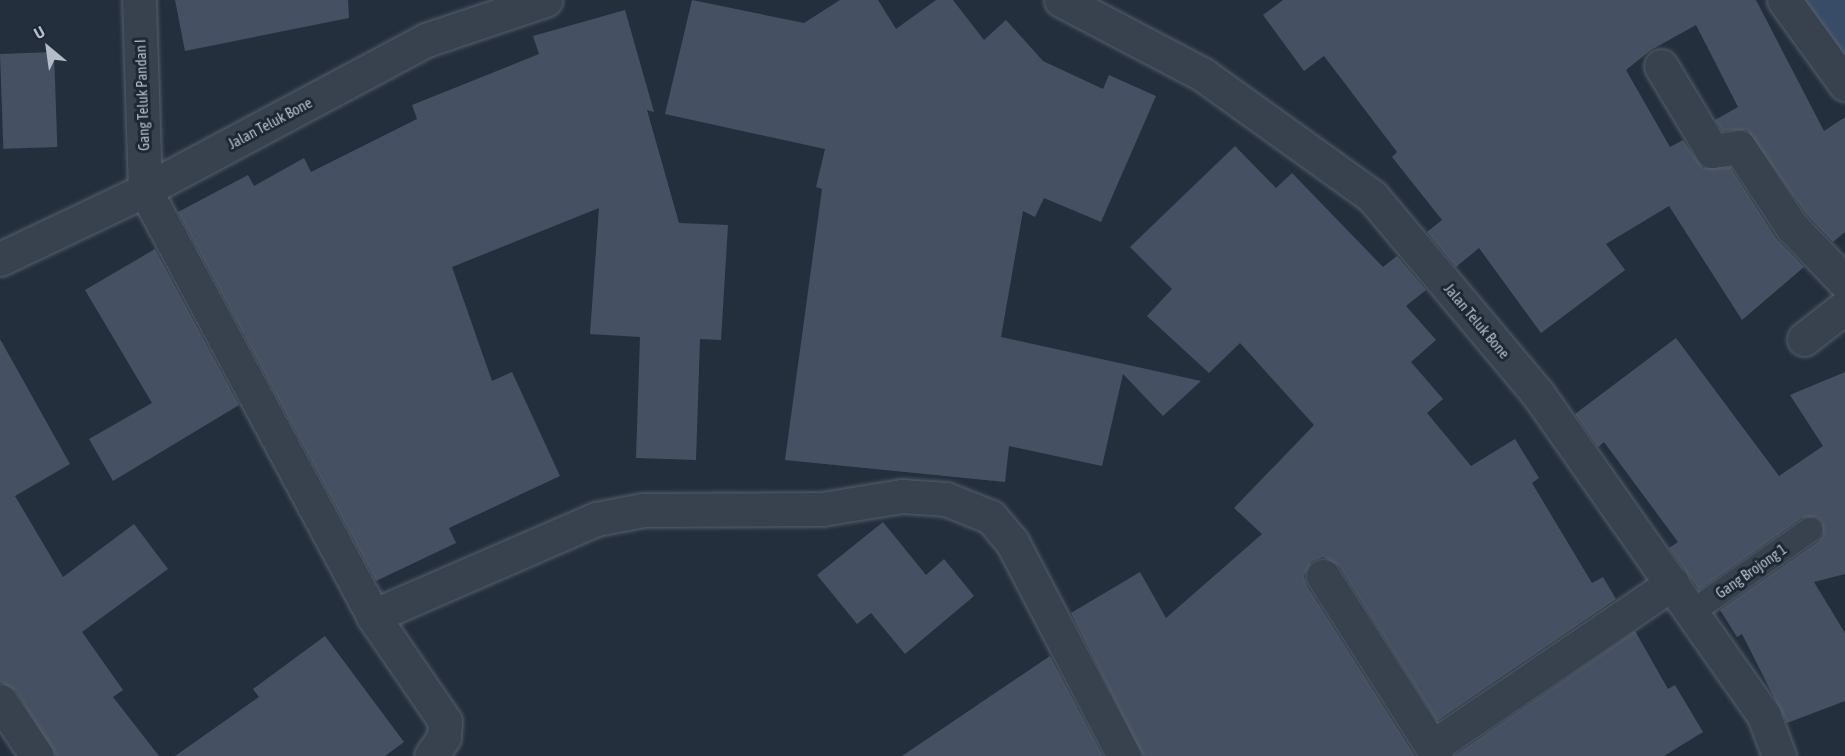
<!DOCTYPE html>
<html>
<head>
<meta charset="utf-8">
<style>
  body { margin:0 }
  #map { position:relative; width:1845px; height:756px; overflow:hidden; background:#242f3e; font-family:"Asap Condensed",sans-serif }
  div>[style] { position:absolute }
  .water>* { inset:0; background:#394c67 }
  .building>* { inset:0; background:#455162; transform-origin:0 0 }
  .roads { filter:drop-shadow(0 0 2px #565f6c) drop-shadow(0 0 2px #565f6c) }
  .service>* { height:24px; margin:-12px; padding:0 12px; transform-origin:12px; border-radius:12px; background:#38414e }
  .minor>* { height:33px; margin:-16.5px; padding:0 16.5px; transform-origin:16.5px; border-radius:16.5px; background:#38414e }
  span { translate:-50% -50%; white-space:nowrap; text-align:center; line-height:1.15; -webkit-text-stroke:6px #1d2633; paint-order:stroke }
  .street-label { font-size:15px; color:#b4bcc9 }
  .north { position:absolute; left:18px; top:18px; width:60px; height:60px; -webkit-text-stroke:4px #1d2633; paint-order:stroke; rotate:331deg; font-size:16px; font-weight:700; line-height:24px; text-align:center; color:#b4bcc9 }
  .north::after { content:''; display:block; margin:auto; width:21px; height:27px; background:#b4bcc9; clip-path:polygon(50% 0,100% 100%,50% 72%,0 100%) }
</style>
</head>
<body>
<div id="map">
  <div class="water">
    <div style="clip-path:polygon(1802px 0,1845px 0,1845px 62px)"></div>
  </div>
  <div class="building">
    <div style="clip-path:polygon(175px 0,348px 0,349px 18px,185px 51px)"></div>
    <div style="clip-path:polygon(692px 0,804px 23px,840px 0,878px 0,896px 29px,936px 0,953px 0,984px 40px,1006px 20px,1043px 61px,1103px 89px,1109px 75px,1156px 96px,1101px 222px,1044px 198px,1035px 217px,1023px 211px,1001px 337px,1201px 381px,1163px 416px,1123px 374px,1102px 466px,1009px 446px,1005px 482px,785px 460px,822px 189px,816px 187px,825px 149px,665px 114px)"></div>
    <div style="clip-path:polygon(1283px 0,1756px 0,1824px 131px,1845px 117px,1845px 232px,1833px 242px,1807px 215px,1747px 130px,1722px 131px,1715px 120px,1738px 107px,1696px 25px,1651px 50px,1626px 70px,1670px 147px,1683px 140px,1703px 168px,1730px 167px,1776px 238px,1804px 267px,1742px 320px,1669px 206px,1606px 244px,1625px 270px,1541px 333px,1479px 248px,1456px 267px,1427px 232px,1442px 220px,1392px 157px,1397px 152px,1324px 56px,1304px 71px,1263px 15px)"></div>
    <div style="clip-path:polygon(625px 10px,654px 112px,647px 110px,679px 223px,728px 225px,721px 340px,700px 339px,696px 460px,636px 458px,640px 337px,590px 334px,599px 208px,452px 267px,492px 381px,512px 372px,560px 476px,449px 528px,456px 543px,376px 581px,178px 212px,248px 175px,254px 186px,304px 158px,311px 172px,417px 119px,412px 105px,539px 54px,533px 36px)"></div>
    <div style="left:54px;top:52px;width:95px;height:54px;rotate:88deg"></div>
    <div style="clip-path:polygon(1235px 146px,1276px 188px,1292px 173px,1383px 267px,1397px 256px,1426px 290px,1406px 306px,1436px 340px,1411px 362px,1443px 399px,1427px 413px,1471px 466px,1515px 439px,1539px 478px,1532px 483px,1592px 583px,1603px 577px,1616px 599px,1437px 721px,1339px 566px,1323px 557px,1312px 561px,1304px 576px,1307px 586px,1415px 756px,1143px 756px,1071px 613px,1140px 572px,1166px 618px,1262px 534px,1234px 508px,1314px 425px,1240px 343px,1209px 373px,1147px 316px,1172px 289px,1130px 247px)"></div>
    <div style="clip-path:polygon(155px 249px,239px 405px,113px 481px,89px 439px,152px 403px,85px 290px)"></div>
    <div style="clip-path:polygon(1676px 338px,1779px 476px,1823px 446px,1790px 395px,1845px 372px,1845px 574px,1814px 582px,1845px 633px,1845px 701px,1787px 723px,1742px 634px,1737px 637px,1720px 610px,1818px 542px,1823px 536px,1822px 522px,1816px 517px,1802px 518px,1699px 590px,1669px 548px,1678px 542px,1604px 442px,1598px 447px,1575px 414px)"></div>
    <div style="clip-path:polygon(0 339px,70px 464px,15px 496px,63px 577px,134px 524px,168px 569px,82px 632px,123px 690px,113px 697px,159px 756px,56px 756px,16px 691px,0 682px)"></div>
    <div style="clip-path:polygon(883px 522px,926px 575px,944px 559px,974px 596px,905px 654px,871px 613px,857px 624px,817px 575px)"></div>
    <div style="clip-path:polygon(1635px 631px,1668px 689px,1675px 685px,1703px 732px,1664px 756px,1454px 756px)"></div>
    <div style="clip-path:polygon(325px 636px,404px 742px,385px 756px,175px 756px,259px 697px,253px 689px)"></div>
    <div style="clip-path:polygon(1050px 656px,1103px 756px,902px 756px)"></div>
  </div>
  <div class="roads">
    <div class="service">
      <div style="left:1692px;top:612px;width:144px;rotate:-34.8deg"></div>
    </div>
    <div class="minor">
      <div style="left:139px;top:0;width:190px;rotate:88.2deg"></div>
      <div style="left:145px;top:190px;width:483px;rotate:61.8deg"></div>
      <div style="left:373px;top:616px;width:127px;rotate:55.6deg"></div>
      <div style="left:445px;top:721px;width:16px;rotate:94deg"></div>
      <div style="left:444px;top:737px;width:23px;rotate:124deg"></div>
      <div style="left:1061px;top:0;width:159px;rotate:27.7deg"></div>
      <div style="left:1202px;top:74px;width:209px;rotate:35.7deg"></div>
      <div style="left:1372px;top:196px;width:258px;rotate:50deg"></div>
      <div style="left:1538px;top:394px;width:393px;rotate:54.9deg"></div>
      <div style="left:1764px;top:716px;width:43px;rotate:69.4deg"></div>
      <div style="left:1784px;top:0;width:104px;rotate:54deg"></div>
      <div style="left:1661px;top:66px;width:99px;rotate:59deg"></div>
      <div style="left:1712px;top:151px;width:27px;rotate:-8deg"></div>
      <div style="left:1739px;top:147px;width:96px;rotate:56.5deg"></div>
      <div style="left:1792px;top:227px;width:76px;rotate:46.1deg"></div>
      <div style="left:0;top:259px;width:161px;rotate:-25.4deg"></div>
      <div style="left:145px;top:190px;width:319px;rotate:-28.1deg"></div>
      <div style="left:426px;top:40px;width:126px;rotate:-18.6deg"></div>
      <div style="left:1804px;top:339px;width:52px;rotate:-38deg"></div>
      <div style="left:1323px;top:576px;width:203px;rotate:57.5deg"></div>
      <div style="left:373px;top:616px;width:243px;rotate:-23.5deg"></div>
      <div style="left:596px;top:519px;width:48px;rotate:-10.8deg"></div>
      <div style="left:643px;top:510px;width:179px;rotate:-0.3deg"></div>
      <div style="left:822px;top:509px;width:81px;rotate:-9.2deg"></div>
      <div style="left:902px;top:496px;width:44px;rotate:3.9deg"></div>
      <div style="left:946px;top:499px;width:48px;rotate:21.8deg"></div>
      <div style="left:991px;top:517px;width:33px;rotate:50deg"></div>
      <div style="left:1012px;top:542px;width:242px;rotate:62.4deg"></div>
      <div style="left:0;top:701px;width:66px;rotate:56.1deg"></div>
      <div style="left:1436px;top:756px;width:10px;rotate:-114deg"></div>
      <div style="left:1432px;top:747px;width:291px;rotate:-34.3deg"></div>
    </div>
  </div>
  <div class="street-label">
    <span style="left:142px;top:95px;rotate:-92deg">Gang Teluk Pandan I</span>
    <span style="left:270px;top:123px;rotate:-28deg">Jalan Teluk Bone</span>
    <span style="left:1477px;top:321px;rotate:50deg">Jalan Teluk Bone</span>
    <span style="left:1751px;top:571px;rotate:-35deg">Gang Brojong 1</span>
  </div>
  <div class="north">U</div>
</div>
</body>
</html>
